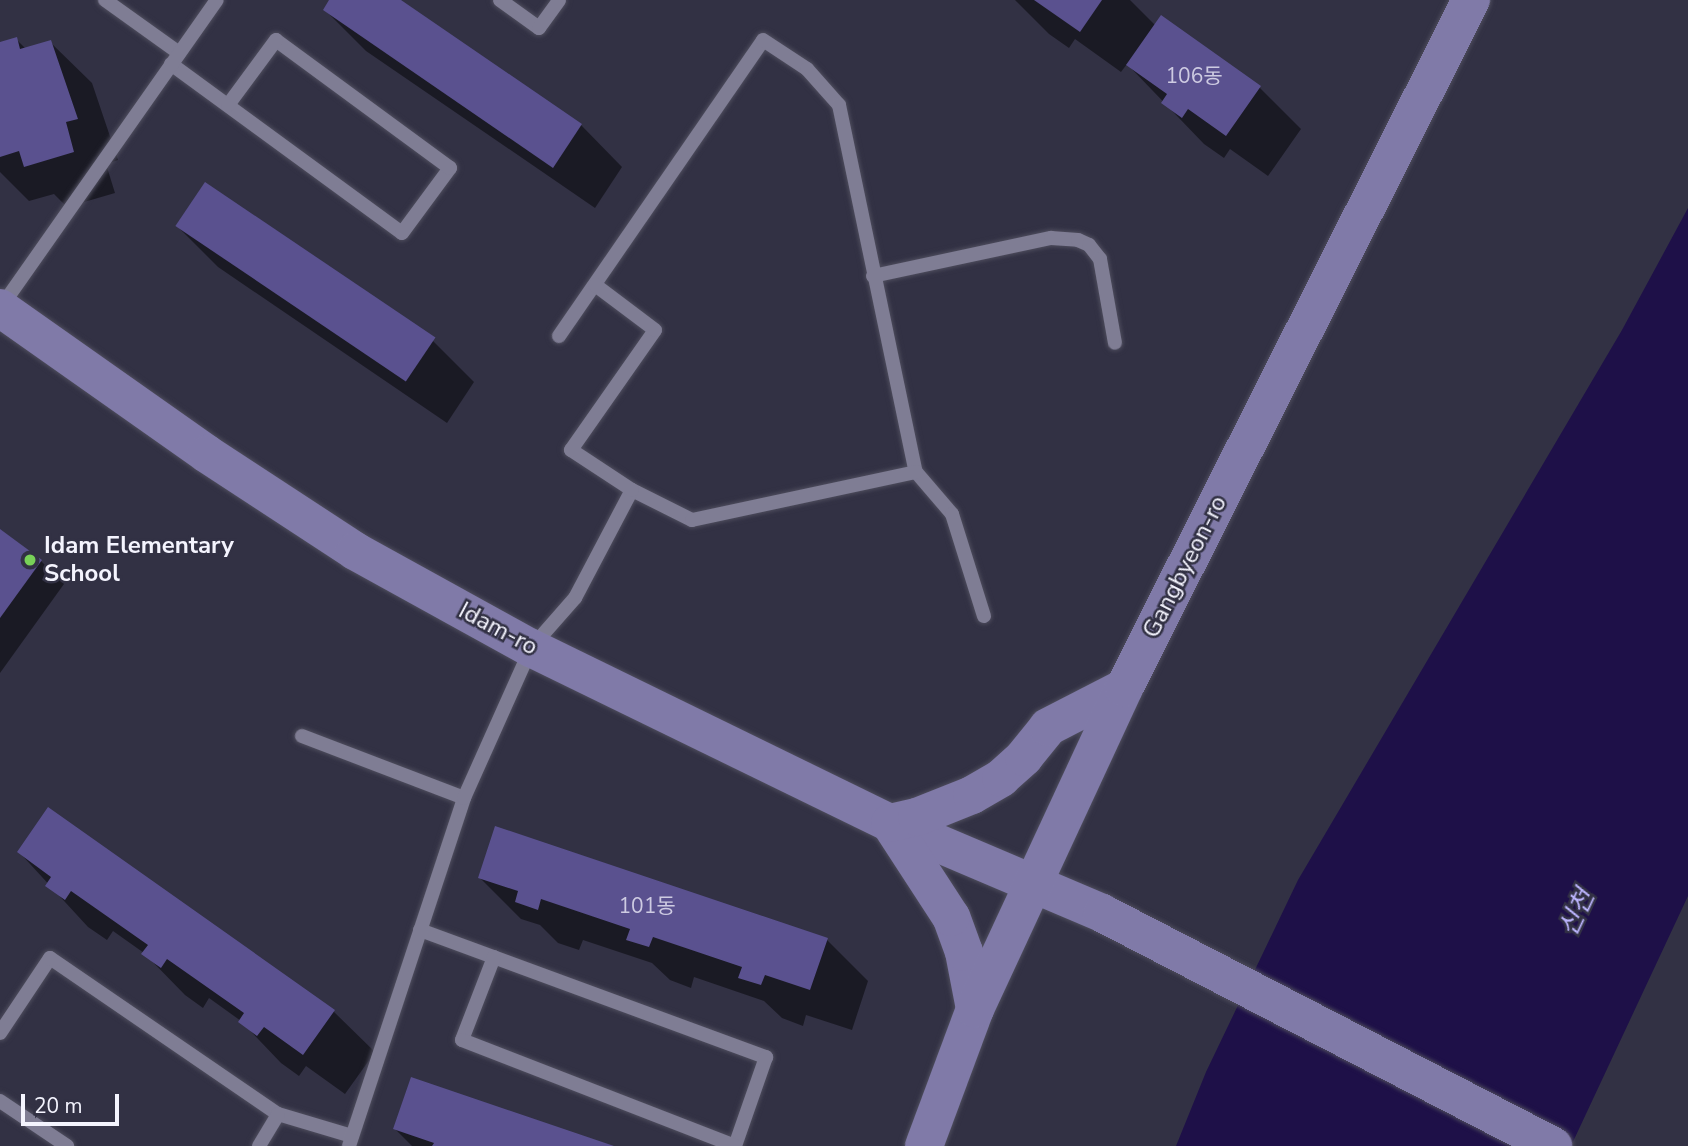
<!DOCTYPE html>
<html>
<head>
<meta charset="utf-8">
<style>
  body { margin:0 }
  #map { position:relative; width:1688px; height:1146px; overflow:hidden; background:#323144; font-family:"Nunito Sans","Noto Sans KR",sans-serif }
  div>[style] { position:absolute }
  .water>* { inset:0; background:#1e1048 }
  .shadow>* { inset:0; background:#0007 }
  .building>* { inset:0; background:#5a518f; transform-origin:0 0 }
  .roads { filter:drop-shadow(0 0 2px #4e4d5d) drop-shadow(0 0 2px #4e4d5d) }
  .lane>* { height:14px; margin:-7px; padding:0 7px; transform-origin:7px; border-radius:7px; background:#7f7d94 }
  .secondary>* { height:38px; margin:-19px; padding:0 19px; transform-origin:19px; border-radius:19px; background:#807aa8 }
  .dots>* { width:19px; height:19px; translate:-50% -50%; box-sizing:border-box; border:4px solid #323144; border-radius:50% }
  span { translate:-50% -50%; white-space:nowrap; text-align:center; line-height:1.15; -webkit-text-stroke:5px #323144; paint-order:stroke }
  .number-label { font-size:21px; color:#cecbe2 }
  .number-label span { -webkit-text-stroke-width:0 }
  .poi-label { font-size:24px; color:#f4f4fe; font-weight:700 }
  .left { translate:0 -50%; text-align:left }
  .street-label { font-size:24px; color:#f4f4fe }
  .water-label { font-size:26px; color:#bcb5fe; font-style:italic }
  .scale { position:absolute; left:21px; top:1094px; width:98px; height:32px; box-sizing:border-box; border:4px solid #f4f4fe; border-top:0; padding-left:9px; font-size:21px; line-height:24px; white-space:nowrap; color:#f4f4fe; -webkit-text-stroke:5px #323144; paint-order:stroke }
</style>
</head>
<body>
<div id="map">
  <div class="water">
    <div style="clip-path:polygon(1688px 208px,1688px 896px,1571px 1146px,1176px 1146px,1206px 1072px,1298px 880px,1622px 330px)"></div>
  </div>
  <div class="shadow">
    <div style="clip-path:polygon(331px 0,398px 0,581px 125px,622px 167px,595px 208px,366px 51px,325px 10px)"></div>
    <div style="clip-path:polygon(1015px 0,1130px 0,1156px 26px,1162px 18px,1260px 88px,1301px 129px,1268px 176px,1230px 149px,1224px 158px,1204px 144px,1127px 64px,1121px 72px,1075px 39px,1069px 48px,1049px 34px)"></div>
    <div style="clip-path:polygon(16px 39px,26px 49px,50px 42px,92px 83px,118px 160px,106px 164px,115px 193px,67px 207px,54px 194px,29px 201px,0 172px,0 44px)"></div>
    <div style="clip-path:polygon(205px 184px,433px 341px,474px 382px,447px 423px,218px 267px,177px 226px)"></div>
    <div style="clip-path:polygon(0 531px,41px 561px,64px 584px,0 673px)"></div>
    <div style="clip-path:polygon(19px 852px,333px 1011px,375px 1052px,345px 1094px,306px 1066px,299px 1076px,281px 1063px,241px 1021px,209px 998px,203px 1008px,185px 995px,144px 953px,113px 931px,107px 940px,88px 927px)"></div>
    <div style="clip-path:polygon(480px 878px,827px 940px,868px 981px,852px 1030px,806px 1015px,803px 1026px,782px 1018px,764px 1001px,694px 977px,691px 988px,670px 980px,652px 963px,583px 940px,579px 950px,558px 943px,540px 925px,521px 919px)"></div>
    <div style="clip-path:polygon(395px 1129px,609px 1146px,412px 1146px)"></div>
  </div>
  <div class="building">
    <div style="clip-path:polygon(329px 0,401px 0,582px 124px,553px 168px,323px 10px)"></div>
    <div style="clip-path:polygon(1034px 0,1102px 0,1080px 32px)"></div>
    <div style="clip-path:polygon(1161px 15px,1261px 86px,1226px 136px,1188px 109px,1182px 118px,1161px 103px,1167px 94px,1126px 65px)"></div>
    <div style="clip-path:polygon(17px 37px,20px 49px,51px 40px,78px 119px,66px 122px,74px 152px,24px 167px,19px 151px,0 157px,0 42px)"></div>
    <div style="left:205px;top:182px;width:278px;height:53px;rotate:34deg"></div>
    <div style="clip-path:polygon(0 529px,42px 560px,0 618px)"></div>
    <div style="clip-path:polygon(48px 807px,335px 1010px,303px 1055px,264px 1027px,257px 1036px,238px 1022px,244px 1013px,167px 959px,161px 968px,141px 954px,148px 945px,71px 891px,65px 900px,45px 886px,51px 877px,17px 852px)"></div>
    <div style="clip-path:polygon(495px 826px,828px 938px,810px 990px,765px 975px,761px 985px,738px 978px,742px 967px,653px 937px,649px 947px,626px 940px,630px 929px,541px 899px,538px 910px,515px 902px,518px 891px,478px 878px)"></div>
    <div style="clip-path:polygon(411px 1077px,614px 1146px,432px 1146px,434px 1143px,393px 1129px)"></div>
  </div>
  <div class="roads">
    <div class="lane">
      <div style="left:105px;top:0;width:91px;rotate:35.6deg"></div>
      <div style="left:500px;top:0;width:48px;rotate:35.7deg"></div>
      <div style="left:539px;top:28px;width:34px;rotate:-54deg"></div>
      <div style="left:171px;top:64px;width:286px;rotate:36.2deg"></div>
      <div style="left:402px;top:233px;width:81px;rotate:-53.6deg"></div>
      <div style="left:450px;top:168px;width:216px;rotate:-143.7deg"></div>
      <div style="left:276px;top:40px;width:81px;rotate:126.4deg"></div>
      <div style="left:873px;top:276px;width:182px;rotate:-12.1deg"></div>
      <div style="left:1051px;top:238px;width:27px;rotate:4deg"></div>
      <div style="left:1078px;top:240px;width:12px;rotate:24deg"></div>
      <div style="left:1089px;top:245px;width:18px;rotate:52deg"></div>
      <div style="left:1100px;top:259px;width:85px;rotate:79.9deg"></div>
      <div style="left:1px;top:307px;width:375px;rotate:-54.9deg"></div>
      <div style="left:559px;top:336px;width:359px;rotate:-55.4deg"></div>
      <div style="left:763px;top:40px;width:53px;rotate:33.4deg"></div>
      <div style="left:807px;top:69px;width:48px;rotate:48.4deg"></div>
      <div style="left:839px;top:105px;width:375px;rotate:78.2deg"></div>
      <div style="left:916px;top:472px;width:55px;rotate:49.4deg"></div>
      <div style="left:952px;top:514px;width:107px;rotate:72.6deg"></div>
      <div style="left:632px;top:490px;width:67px;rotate:26.6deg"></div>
      <div style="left:692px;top:520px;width:229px;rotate:-12.1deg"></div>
      <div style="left:302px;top:736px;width:173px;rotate:20.9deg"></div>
      <div style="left:420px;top:930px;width:369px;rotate:20.2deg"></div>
      <div style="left:766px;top:1057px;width:94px;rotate:109.2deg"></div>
      <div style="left:494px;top:957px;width:89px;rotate:111.1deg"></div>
      <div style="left:462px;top:1040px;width:293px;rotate:21.2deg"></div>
      <div style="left:0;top:1033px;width:90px;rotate:-56.3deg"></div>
      <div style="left:50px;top:958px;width:276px;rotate:34.4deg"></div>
      <div style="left:278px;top:1114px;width:77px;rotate:16.6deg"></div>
      <div style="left:0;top:1101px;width:81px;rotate:33.9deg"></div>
      <div style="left:259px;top:1146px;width:37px;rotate:-59deg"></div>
      <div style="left:349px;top:1146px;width:367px;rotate:-71.7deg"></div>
      <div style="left:464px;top:798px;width:164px;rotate:-65.9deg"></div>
      <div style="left:531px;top:648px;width:67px;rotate:-48.7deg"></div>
      <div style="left:575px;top:598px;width:122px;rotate:-62.2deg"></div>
      <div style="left:632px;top:490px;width:73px;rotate:-146.7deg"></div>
      <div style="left:571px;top:450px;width:146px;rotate:-55deg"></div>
      <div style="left:655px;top:330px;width:75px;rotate:-143.1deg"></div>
    </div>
    <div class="secondary">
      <div style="left:0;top:308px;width:253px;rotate:35.2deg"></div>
      <div style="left:207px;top:454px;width:177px;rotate:33.2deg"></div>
      <div style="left:355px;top:551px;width:201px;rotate:28.9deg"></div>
      <div style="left:531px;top:648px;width:399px;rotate:26deg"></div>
      <div style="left:890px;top:823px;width:230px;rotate:23deg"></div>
      <div style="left:1102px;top:913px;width:508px;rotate:27.32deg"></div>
      <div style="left:975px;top:1009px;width:58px;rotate:-100.9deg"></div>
      <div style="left:964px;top:952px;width:37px;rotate:-110deg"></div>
      <div style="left:951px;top:917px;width:112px;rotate:-123deg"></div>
      <div style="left:890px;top:823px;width:28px;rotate:-13deg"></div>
      <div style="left:917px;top:817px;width:59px;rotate:-21.8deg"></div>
      <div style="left:972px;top:795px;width:34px;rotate:-30deg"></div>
      <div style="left:1001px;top:778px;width:31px;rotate:-42deg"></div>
      <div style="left:1024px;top:757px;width:38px;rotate:-51deg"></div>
      <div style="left:1048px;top:727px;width:85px;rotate:-27.2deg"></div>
      <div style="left:924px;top:1146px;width:146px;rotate:-69.6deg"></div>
      <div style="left:975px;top:1009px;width:354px;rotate:-65.1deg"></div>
      <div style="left:1124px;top:688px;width:771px;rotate:-63.24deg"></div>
    </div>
  </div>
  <div class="dots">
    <div style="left:30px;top:560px;background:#78d158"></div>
  </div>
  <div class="number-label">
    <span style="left:1194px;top:76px">106동</span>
    <span style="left:647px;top:906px">101동</span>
  </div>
  <div class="poi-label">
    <span class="left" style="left:44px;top:560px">Idam Elementary<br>School</span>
  </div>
  <div class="street-label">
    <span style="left:1185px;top:567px;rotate:-63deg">Gangbyeon-ro</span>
    <span style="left:498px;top:629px;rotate:28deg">Idam-ro</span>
  </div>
  <div class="water-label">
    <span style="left:1577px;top:913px;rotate:-65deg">신천</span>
  </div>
  <div class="scale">20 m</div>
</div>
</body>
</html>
